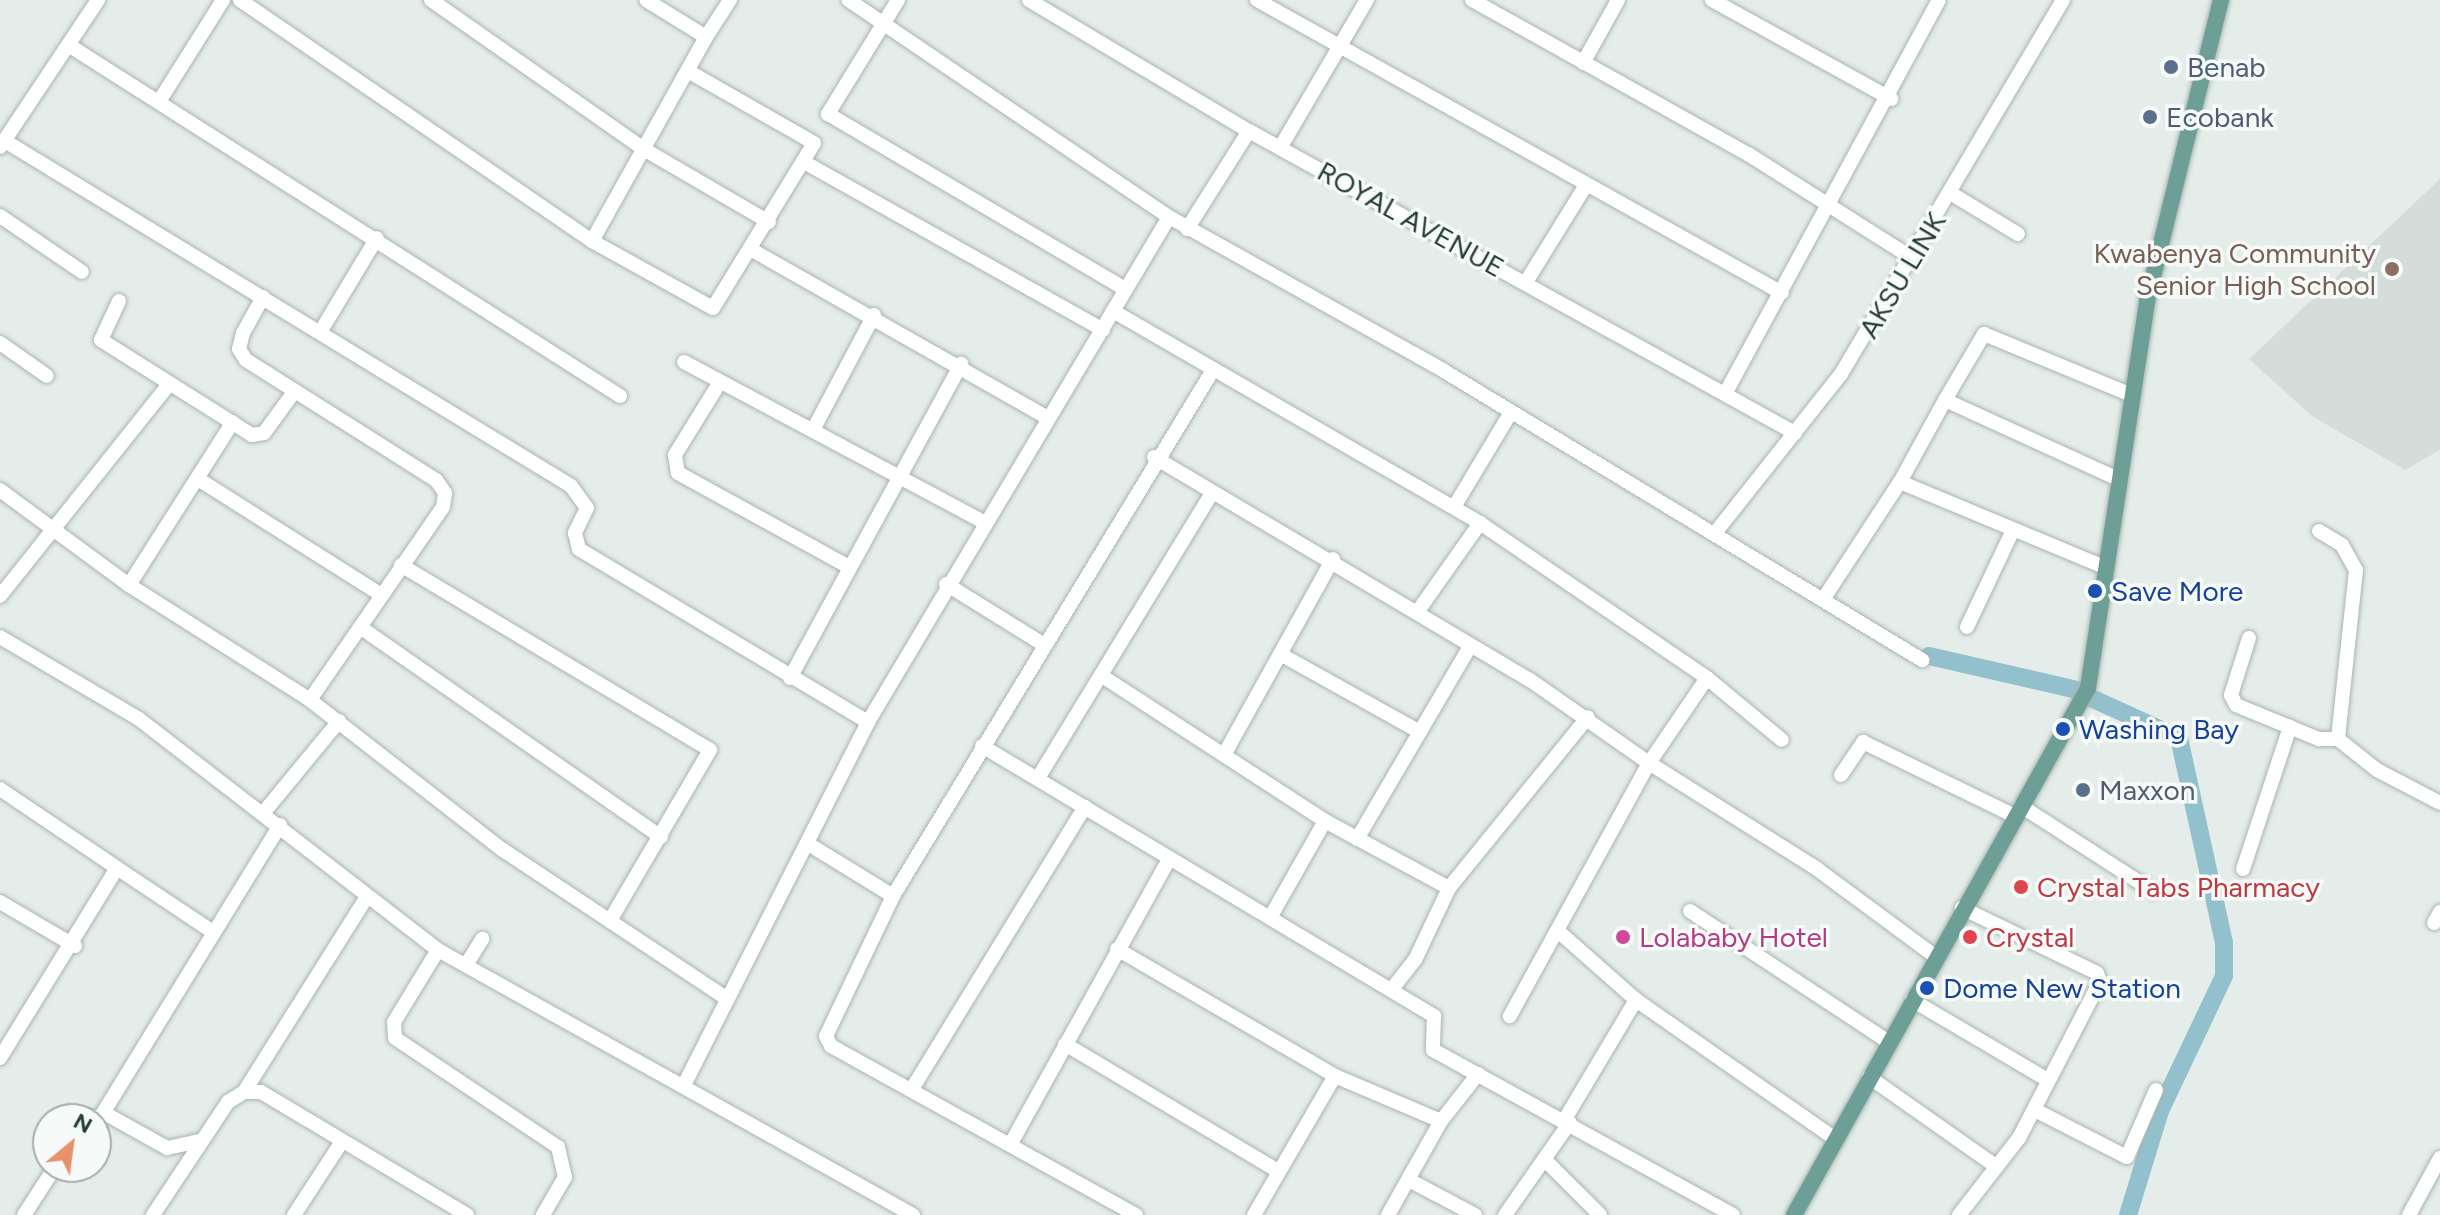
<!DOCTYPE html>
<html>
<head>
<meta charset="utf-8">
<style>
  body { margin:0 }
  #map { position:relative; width:2440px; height:1215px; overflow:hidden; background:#e5edea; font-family:Figtree,sans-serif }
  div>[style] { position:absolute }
  .built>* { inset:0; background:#d4ddd9 }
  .river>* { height:18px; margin:-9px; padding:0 9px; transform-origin:9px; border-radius:9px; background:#93c0cd }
  .roads { filter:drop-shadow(0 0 2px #a8b5b1) drop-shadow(0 0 2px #a8b5b1) }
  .minor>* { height:14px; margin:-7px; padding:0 7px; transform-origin:7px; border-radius:7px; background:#fff }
  .major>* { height:16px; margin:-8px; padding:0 8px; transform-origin:8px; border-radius:8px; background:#6e9f96 }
  .dots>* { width:22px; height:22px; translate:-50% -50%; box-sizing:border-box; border:4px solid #f6faf8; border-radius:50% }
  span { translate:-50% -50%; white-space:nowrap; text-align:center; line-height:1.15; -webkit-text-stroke:7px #f6faf8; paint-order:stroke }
  .service-label { font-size:28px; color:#4e5e75 }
  .left { translate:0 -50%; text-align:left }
  .street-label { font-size:28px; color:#263e39 }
  .education-label { font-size:28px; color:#785e54 }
  .right { translate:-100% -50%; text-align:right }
  .transit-label { font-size:28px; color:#164399 }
  .health-label { font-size:28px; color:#be3a42 }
  .hotel-label { font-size:28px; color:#b23c85 }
  .north { position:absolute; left:32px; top:1103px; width:80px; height:80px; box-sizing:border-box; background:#f6faf8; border:2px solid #a3afac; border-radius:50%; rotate:29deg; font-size:22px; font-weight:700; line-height:32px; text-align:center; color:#263e39 }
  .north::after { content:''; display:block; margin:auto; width:28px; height:36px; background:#e6926a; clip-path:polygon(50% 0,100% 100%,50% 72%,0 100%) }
</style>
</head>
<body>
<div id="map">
  <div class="built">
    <div style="clip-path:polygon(2440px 179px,2440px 450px,2405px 470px,2312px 416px,2249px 359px)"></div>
  </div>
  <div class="river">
    <div style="left:1929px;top:656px;width:152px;rotate:12.9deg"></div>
    <div style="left:2091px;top:698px;width:97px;rotate:24.4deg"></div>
    <div style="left:2179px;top:738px;width:210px;rotate:77.6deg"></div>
    <div style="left:2224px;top:943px;width:33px;rotate:90deg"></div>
    <div style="left:2224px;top:976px;width:149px;rotate:115.4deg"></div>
    <div style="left:2160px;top:1111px;width:109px;rotate:107.1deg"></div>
  </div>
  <div class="roads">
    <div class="minor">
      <div style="left:240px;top:0;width:427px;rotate:34.4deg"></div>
      <div style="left:592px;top:241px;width:138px;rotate:29deg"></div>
      <div style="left:713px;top:308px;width:193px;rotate:-58.5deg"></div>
      <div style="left:814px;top:143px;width:145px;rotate:-150.3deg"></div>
      <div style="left:431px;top:0;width:264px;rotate:35deg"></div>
      <div style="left:647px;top:151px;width:141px;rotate:30.2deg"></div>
      <div style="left:898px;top:0;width:134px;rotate:121.6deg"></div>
      <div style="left:828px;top:114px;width:345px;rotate:30.5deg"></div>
      <div style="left:1029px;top:0;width:256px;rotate:30.8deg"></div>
      <div style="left:1249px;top:131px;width:624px;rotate:28.95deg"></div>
      <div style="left:1257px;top:0;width:601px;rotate:29.17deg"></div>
      <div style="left:1472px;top:0;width:316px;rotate:29.2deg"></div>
      <div style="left:1748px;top:154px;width:194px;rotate:32.4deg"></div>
      <div style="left:1712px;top:0;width:205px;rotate:28.9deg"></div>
      <div style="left:706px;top:37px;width:44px;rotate:-57deg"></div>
      <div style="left:70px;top:46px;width:652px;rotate:32.47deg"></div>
      <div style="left:1583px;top:63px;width:72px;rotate:-60.9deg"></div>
      <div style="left:160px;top:100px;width:118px;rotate:-57.8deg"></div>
      <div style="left:5px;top:141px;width:663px;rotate:31.36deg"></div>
      <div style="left:571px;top:486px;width:27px;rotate:54deg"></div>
      <div style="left:587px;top:508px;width:28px;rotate:116deg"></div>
      <div style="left:575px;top:533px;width:16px;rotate:76deg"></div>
      <div style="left:579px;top:549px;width:337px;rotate:30.9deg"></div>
      <div style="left:0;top:147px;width:177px;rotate:-56.3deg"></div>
      <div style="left:1280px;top:148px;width:172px;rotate:-59.6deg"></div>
      <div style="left:804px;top:162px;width:343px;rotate:29.3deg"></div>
      <div style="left:1952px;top:194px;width:77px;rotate:31.2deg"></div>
      <div style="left:0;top:216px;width:99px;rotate:34.3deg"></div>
      <div style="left:1169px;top:217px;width:315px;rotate:29.2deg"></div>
      <div style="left:1444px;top:371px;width:559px;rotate:31.16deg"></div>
      <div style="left:1187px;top:229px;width:116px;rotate:-57.7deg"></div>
      <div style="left:592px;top:241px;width:234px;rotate:-60.8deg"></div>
      <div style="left:706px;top:37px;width:70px;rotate:-148.3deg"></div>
      <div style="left:752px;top:250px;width:340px;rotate:29.6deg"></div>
      <div style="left:1526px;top:282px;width:112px;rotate:-58.2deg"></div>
      <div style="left:263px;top:297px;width:41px;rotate:119.1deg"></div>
      <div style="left:243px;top:333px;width:16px;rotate:104deg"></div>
      <div style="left:239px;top:349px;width:13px;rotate:58deg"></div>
      <div style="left:246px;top:360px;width:225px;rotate:32.3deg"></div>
      <div style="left:436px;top:480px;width:16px;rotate:55deg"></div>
      <div style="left:445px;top:493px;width:14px;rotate:98deg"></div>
      <div style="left:443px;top:507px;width:234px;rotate:124.6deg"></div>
      <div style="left:119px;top:301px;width:43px;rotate:114.8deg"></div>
      <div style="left:101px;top:340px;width:178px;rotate:32.2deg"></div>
      <div style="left:252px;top:435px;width:12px;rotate:-9deg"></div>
      <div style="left:264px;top:433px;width:51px;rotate:-53.8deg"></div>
      <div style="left:1113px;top:311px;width:424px;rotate:30deg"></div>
      <div style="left:1480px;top:523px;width:275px;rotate:34.3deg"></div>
      <div style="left:1707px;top:678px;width:103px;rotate:124.3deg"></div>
      <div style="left:1649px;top:763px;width:199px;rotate:32.2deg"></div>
      <div style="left:1817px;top:869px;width:148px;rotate:36.5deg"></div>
      <div style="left:322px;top:329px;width:106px;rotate:-58.9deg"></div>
      <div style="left:0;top:343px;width:57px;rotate:35.1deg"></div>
      <div style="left:684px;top:362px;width:340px;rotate:28.1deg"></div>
      <div style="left:720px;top:382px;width:86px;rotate:121.7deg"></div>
      <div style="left:675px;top:455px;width:18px;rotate:81deg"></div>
      <div style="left:678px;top:473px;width:193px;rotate:28.8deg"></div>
      <div style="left:1725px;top:394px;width:448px;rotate:-61.5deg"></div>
      <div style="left:1945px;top:400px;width:77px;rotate:-59.4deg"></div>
      <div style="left:1984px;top:334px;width:157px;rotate:22.5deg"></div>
      <div style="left:814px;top:428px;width:128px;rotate:-62deg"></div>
      <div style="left:1154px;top:457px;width:437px;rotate:30.7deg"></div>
      <div style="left:1530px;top:680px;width:145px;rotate:34.9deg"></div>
      <div style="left:1649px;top:763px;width:289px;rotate:118.8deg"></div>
      <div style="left:198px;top:479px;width:215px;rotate:32.3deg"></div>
      <div style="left:1900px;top:482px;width:94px;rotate:-61.2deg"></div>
      <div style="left:1945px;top:400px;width:190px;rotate:24.5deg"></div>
      <div style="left:0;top:490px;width:160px;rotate:36.4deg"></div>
      <div style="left:129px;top:585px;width:214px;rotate:32.4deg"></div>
      <div style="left:310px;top:700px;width:244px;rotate:37.9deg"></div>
      <div style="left:503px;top:850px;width:268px;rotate:33.6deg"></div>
      <div style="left:1454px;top:507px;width:111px;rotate:-59deg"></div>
      <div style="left:2319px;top:531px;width:27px;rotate:31deg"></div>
      <div style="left:2342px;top:545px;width:29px;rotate:61deg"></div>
      <div style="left:2356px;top:570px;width:170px;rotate:96.1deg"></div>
      <div style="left:2338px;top:739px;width:50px;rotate:38.5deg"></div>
      <div style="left:2377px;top:770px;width:71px;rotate:27.6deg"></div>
      <div style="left:1715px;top:533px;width:203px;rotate:-51.6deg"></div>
      <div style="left:1841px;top:374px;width:435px;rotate:-59.3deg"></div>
      <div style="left:401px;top:565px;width:360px;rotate:30.9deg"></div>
      <div style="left:710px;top:750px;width:196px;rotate:120.4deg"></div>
      <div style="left:946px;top:584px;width:112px;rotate:31.8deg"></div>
      <div style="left:129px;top:585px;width:193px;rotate:-57.5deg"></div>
      <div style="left:0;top:596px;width:271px;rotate:-51.4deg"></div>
      <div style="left:1824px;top:598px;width:139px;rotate:-56.8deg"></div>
      <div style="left:1900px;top:482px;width:219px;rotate:22.6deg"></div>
      <div style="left:1418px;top:611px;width:108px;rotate:-54.8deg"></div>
      <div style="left:360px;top:627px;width:367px;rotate:34.9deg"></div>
      <div style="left:1967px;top:627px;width:107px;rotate:-64.6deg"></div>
      <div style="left:0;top:637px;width:161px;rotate:30.5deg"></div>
      <div style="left:139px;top:719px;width:378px;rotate:37.7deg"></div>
      <div style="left:438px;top:950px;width:544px;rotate:29.16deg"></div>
      <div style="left:2249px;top:638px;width:60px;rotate:107.5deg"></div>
      <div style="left:2231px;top:695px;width:11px;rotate:63deg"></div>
      <div style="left:2236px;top:705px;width:90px;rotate:22.3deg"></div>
      <div style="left:2319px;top:739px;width:19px"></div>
      <div style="left:1280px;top:654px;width:160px;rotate:29.1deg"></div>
      <div style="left:1102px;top:676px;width:266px;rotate:33deg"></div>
      <div style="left:1325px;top:821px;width:141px;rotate:28.4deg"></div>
      <div style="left:790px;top:678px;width:358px;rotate:-61.4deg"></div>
      <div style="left:1707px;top:678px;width:97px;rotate:39.6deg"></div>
      <div style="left:982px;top:746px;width:527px;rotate:30.85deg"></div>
      <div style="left:1434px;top:1016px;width:34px;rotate:92deg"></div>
      <div style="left:1433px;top:1050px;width:342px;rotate:28.8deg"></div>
      <div style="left:1225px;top:753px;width:222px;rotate:-60.9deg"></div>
      <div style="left:1841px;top:775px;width:40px;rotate:-56deg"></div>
      <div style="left:1863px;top:742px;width:169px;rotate:26deg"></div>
      <div style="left:1038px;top:778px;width:334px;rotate:-58.6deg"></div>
      <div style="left:0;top:789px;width:141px;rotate:34deg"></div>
      <div style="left:117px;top:868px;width:223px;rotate:121.6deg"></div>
      <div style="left:2021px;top:806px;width:157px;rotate:32.8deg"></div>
      <div style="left:264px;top:812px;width:118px;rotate:-50.5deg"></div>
      <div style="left:1357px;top:839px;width:225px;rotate:-59.6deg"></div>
      <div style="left:810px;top:845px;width:97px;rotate:31.6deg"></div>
      <div style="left:117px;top:868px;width:112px;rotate:33.7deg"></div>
      <div style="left:2243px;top:869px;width:150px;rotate:-71.7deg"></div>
      <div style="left:0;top:902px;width:87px;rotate:30.4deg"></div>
      <div style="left:1690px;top:911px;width:238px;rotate:33.4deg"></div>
      <div style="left:1271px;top:916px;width:109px;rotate:-60.4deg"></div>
      <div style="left:2434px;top:923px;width:13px;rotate:-61deg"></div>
      <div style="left:1559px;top:932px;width:103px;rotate:41.4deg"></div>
      <div style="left:1636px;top:1000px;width:243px;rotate:34.9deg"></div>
      <div style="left:1117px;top:949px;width:252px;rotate:30.2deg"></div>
      <div style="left:1335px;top:1076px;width:115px;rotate:23deg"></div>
      <div style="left:438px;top:950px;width:84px;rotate:121.4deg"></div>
      <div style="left:394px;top:1022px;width:16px;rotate:86deg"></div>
      <div style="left:395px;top:1038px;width:196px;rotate:33.8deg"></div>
      <div style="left:558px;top:1147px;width:31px;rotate:77deg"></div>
      <div style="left:565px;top:1177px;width:44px;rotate:120.1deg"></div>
      <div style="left:466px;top:965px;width:31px;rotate:-58deg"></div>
      <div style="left:1392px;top:989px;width:37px;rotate:-52deg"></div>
      <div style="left:1415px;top:960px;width:80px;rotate:-64.7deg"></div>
      <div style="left:1449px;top:888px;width:220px;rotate:-50.9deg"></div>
      <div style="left:1912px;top:1000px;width:158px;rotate:30.5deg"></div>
      <div style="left:1065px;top:1044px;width:248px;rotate:30.8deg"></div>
      <div style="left:1869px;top:1077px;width:156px;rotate:35.1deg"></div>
      <div style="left:684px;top:1085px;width:407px;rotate:-63.1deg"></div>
      <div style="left:868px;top:722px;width:588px;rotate:-59.2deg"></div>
      <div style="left:1169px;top:217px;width:387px;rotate:-145.9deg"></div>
      <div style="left:912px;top:1089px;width:331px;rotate:-58.5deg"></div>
      <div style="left:244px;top:1092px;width:17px"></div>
      <div style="left:261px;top:1092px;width:240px;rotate:30.8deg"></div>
      <div style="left:2035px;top:1110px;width:103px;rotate:27.1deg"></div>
      <div style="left:2127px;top:1157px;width:73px;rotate:-66.6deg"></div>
      <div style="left:103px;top:1113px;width:338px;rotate:-58.4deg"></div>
      <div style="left:87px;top:1119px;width:21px;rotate:-11deg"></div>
      <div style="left:108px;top:1115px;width:68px;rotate:29.2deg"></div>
      <div style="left:167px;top:1148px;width:34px;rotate:-12deg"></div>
      <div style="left:1565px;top:1119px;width:139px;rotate:-59.2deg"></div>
      <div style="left:1010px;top:1145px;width:327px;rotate:-60.9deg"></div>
      <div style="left:1547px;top:1162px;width:75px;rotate:45deg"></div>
      <div style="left:1409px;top:1180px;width:75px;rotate:27.9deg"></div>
      <div style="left:24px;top:1215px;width:57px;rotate:-57.1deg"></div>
      <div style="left:153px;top:1215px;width:136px;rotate:-56.4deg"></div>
      <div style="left:228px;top:1102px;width:19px;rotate:-32deg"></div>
      <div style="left:244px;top:1092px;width:231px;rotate:-57.8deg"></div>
      <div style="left:294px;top:1215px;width:86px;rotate:-56.9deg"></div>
      <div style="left:1136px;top:1215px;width:349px;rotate:-151deg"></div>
      <div style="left:831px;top:1046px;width:11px;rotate:-117deg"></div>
      <div style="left:826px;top:1036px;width:155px;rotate:-64.4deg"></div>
      <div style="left:893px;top:896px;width:616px;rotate:-58.69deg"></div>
      <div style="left:1254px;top:1215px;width:161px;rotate:-59.8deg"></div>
      <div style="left:1388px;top:1215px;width:108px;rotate:-60.6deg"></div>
      <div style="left:1441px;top:1121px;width:60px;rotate:-51.8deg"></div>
      <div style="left:1505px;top:1215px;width:113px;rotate:-55deg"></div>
      <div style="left:1959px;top:1215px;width:98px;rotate:-52.1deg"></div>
      <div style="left:2019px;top:1138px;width:176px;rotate:-62.6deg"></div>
      <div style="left:2100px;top:982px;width:9px;rotate:-108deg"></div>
      <div style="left:2097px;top:973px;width:150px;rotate:-154.3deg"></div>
      <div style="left:2409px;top:1215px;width:65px;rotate:-61.5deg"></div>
    </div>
    <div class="major">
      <div style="left:1794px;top:1215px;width:603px;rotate:-60.84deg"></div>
      <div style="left:2088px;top:688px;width:391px;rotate:-81.3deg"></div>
      <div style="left:2147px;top:301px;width:310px;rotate:-76.2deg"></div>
    </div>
  </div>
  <div class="dots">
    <div style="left:2171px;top:67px;background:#5c6f8a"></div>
    <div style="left:2150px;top:117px;background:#5c6f8a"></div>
    <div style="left:2392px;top:269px;background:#8d6e63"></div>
    <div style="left:2095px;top:591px;background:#1a4fb4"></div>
    <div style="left:2063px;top:729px;background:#1a4fb4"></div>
    <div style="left:2083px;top:790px;background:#5c6f8a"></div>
    <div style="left:2021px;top:887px;background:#e0444e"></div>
    <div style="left:1623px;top:937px;background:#d1479c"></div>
    <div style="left:1970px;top:937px;background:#e0444e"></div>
    <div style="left:1927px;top:988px;background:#1a4fb4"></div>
  </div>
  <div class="service-label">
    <span class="left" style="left:2187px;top:67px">Benab</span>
    <span class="left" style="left:2166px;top:117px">Ecobank</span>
    <span class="left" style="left:2099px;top:790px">Maxxon</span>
  </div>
  <div class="street-label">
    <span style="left:1411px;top:219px;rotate:29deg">ROYAL AVENUE</span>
    <span style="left:1902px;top:275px;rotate:-59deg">AKSU LINK</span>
  </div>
  <div class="education-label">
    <span class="right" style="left:2376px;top:269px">Kwabenya Community<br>Senior High School</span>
  </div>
  <div class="transit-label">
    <span class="left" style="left:2111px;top:591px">Save More</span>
    <span class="left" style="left:2079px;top:729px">Washing Bay</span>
    <span class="left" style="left:1943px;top:988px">Dome New Station</span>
  </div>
  <div class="health-label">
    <span class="left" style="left:2037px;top:887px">Crystal Tabs Pharmacy</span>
    <span class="left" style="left:1986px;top:937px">Crystal</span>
  </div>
  <div class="hotel-label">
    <span class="left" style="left:1639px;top:937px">Lolababy Hotel</span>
  </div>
  <div class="north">N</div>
</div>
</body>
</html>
